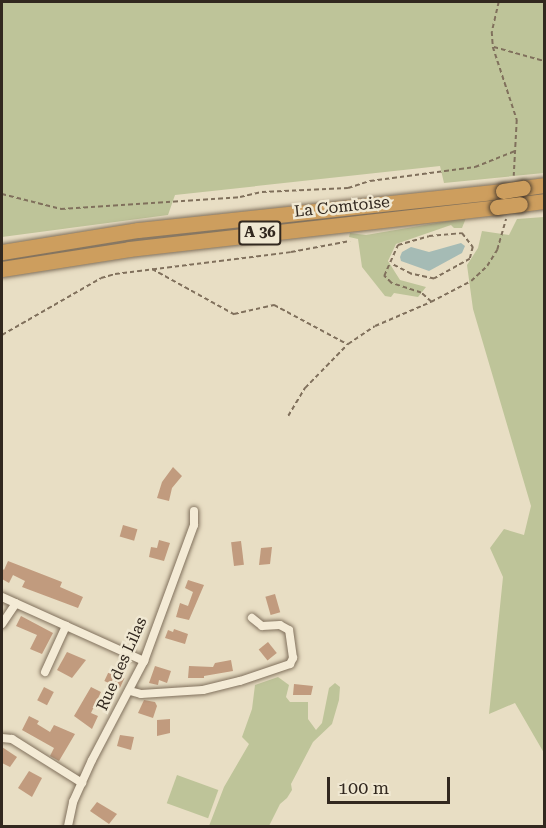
<!DOCTYPE html>
<html>
<head>
<meta charset="utf-8">
<style>
  body { margin:0 }
  #map { position:relative; width:546px; height:828px; overflow:hidden; background:#e8dec4; font-family:"Roboto Serif",serif }
  div>[style] { position:absolute }
  .green>* { inset:0; background:#bec499; transform-origin:0 0 }
  .water>* { inset:0; background:#a5bbb5 }
  .building>* { inset:0; background:#c19b7e; transform-origin:0 0 }
  .path>* { height:1.5px; margin-top:-0.75px; transform-origin:0; background:repeating-linear-gradient(90deg,#80705c 0 4.5px,transparent 0 7.5px) }
  .roads { filter:drop-shadow(0 0 2px #80705c) drop-shadow(0 0 2px #80705c) }
  .minor>* { height:8px; margin:-4px; padding:0 4px; transform-origin:4px; border-radius:4px; background:#f4ebd6 }
  .motorway>* { height:15px; margin:-7.5px; padding:0 7.5px; transform-origin:7.5px; border-radius:7.5px; background:#cd9e5e }
  .bridges { filter:drop-shadow(0 0 2px #4e3f30) drop-shadow(0 0 2px #4e3f30) }
  .motorway-bridge>* { height:15px; margin:-7.5px; padding:0 7.5px; transform-origin:7.5px; border-radius:7.5px; background:#cd9e5e }
  span { translate:-50% -50%; white-space:nowrap; text-align:center; line-height:1.15; -webkit-text-stroke:5px #f0e8d2; paint-order:stroke }
  .shield-label span { padding:2px 4px; background:#f0e8d2; border:2px solid; border-radius:4px; -webkit-text-stroke-width:0 }
  .shield-label { font-size:15px; color:#32281f; font-weight:700 }
  .street-label { font-size:16px; color:#32281f }
  .frame { position:absolute; inset:0; border:3px solid #32281f; pointer-events:none }
  .scale { position:absolute; left:327px; top:777px; width:123px; height:27px; box-sizing:border-box; border:3px solid #32281f; border-top:0; padding-left:8px; font-size:18px; line-height:21px; white-space:nowrap; color:#32281f; -webkit-text-stroke:4px #f0e8d2; paint-order:stroke }
</style>
</head>
<body>
<div id="map">
  <div class="green">
    <div style="clip-path:polygon(2px 2px,544px 2px,544px 173px,444px 183px,440px 166px,175px 195px,168px 215px,2px 237px)"></div>
    <div style="clip-path:polygon(544px 217px,544px 753px,515px 703px,489px 714px,503px 577px,490px 548px,504px 529px,524px 535px,531px 506px,473px 309px,467px 265px,478px 248px,482px 231px,509px 235px,517px 219px)"></div>
    <div style="clip-path:polygon(466px 218px,462px 228px,454px 228px,451px 225px,396px 244px,388px 261px,400px 280px,426px 287px,418px 297px,394px 293px,391px 297px,385px 296px,362px 267px,358px 239px,349px 237px,350px 233px,366px 235px)"></div>
    <div style="clip-path:polygon(278px 677px,289px 685px,286px 697px,290px 702px,308px 702px,308px 719px,316px 730px,322px 723px,329px 688px,335px 683px,340px 687px,339px 700px,332px 724px,313px 742px,291px 784px,292px 790px,287px 798px,280px 804px,269px 826px,209px 826px,224px 787px,249px 744px,242px 737px,252px 709px,255px 685px)"></div>
    <div style="left:177px;top:775px;width:44px;height:30px;rotate:20deg"></div>
  </div>
  <div class="water">
    <div style="clip-path:polygon(461px 243px,465px 246px,462px 253px,429px 271px,401px 261px,400px 257px,402px 252px,411px 247px,429px 252px)"></div>
  </div>
  <div class="building">
    <div style="clip-path:polygon(173px 467px,182px 476px,172px 488px,169px 501px,157px 498px,162px 482px)"></div>
    <div style="left:123px;top:525px;width:15px;height:12px;rotate:16deg"></div>
    <div style="clip-path:polygon(159px 540px,170px 543px,164px 561px,149px 557px,151px 547px,157px 548px)"></div>
    <div style="left:241px;top:541px;width:24px;height:10px;rotate:83deg"></div>
    <div style="clip-path:polygon(272px 547px,270px 564px,259px 565px,261px 548px)"></div>
    <div style="clip-path:polygon(8px 561px,62px 582px,60px 587px,83px 597px,78px 608px,22px 587px,25px 581px,13px 575px,9px 583px,2px 579px,2px 568px,4px 570px)"></div>
    <div style="clip-path:polygon(188px 580px,204px 585px,189px 620px,176px 617px,180px 603px,188px 606px,193px 592px,185px 588px)"></div>
    <div style="left:275px;top:594px;width:19px;height:10px;rotate:74deg"></div>
    <div style="clip-path:polygon(21px 616px,53px 633px,42px 654px,30px 649px,37px 635px,16px 626px)"></div>
    <div style="clip-path:polygon(174px 629px,188px 634px,185px 644px,165px 638px,168px 630px,173px 632px)"></div>
    <div style="left:268px;top:642px;width:14px;height:12px;rotate:51deg"></div>
    <div style="clip-path:polygon(67px 652px,86px 660px,72px 678px,57px 670px)"></div>
    <div style="clip-path:polygon(231px 660px,233px 671px,204px 676px,204px 678px,188px 678px,189px 666px,213px 667px,215px 663px)"></div>
    <div style="clip-path:polygon(155px 666px,171px 671px,167px 683px,159px 680px,158px 685px,149px 683px)"></div>
    <div style="left:109px;top:671px;width:17px;height:11px;rotate:25deg"></div>
    <div style="clip-path:polygon(294px 684px,313px 686px,311px 695px,293px 695px)"></div>
    <div style="left:44px;top:687px;width:11px;height:15px;rotate:27deg"></div>
    <div style="clip-path:polygon(91px 687px,101px 692px,91px 713px,98px 716px,92px 729px,74px 716px)"></div>
    <div style="clip-path:polygon(144px 700px,155px 702px,157px 706px,153px 718px,138px 713px)"></div>
    <div style="clip-path:polygon(29px 716px,39px 721px,37px 724px,50px 732px,54px 725px,75px 734px,59px 761px,50px 756px,54px 748px,22px 730px)"></div>
    <div style="clip-path:polygon(170px 719px,170px 733px,157px 736px,157px 720px)"></div>
    <div style="clip-path:polygon(120px 735px,134px 737px,131px 750px,117px 746px)"></div>
    <div style="clip-path:polygon(2px 747px,17px 757px,10px 767px,2px 763px)"></div>
    <div style="clip-path:polygon(29px 771px,42px 778px,32px 797px,18px 788px)"></div>
    <div style="clip-path:polygon(97px 802px,117px 814px,109px 824px,90px 811px)"></div>
  </div>
  <div class="path">
    <div style="left:499px;top:2px;width:31px;rotate:103deg"></div>
    <div style="left:492px;top:32px;width:15px;rotate:86deg"></div>
    <div style="left:493px;top:47px;width:77px;rotate:71.8deg"></div>
    <div style="left:517px;top:120px;width:56px;rotate:93.1deg"></div>
    <div style="left:494px;top:47px;width:52px;rotate:15.6deg"></div>
    <div style="left:2px;top:194px;width:61px;rotate:14.3deg"></div>
    <div style="left:61px;top:209px;width:179px;rotate:-3.8deg"></div>
    <div style="left:240px;top:197px;width:23px;rotate:-13deg"></div>
    <div style="left:262px;top:192px;width:86px;rotate:-2.7deg"></div>
    <div style="left:348px;top:188px;width:23px;rotate:-18deg"></div>
    <div style="left:370px;top:181px;width:106px;rotate:-7.6deg"></div>
    <div style="left:475px;top:167px;width:43px;rotate:-21.8deg"></div>
    <div style="left:152px;top:269px;width:94px;rotate:28.8deg"></div>
    <div style="left:234px;top:314px;width:41px;rotate:-12.7deg"></div>
    <div style="left:274px;top:305px;width:83px;rotate:28.1deg"></div>
    <div style="left:431px;top:302px;width:45px;rotate:-27.7deg"></div>
    <div style="left:471px;top:281px;width:22px;rotate:-43deg"></div>
    <div style="left:487px;top:266px;width:19px;rotate:-58deg"></div>
    <div style="left:497px;top:250px;width:32px;rotate:-74deg"></div>
    <div style="left:2px;top:335px;width:114px;rotate:-29.9deg"></div>
    <div style="left:101px;top:278px;width:15px;rotate:-16deg"></div>
    <div style="left:115px;top:274px;width:177px;rotate:-7.1deg"></div>
    <div style="left:291px;top:252px;width:60px;rotate:-10.6deg"></div>
    <div style="left:288px;top:416px;width:33px;rotate:-59deg"></div>
    <div style="left:305px;top:388px;width:62px;rotate:-45.7deg"></div>
    <div style="left:348px;top:344px;width:32px;rotate:-34deg"></div>
    <div style="left:375px;top:326px;width:61px;rotate:-23.2deg"></div>
    <div style="left:431px;top:302px;width:13px;rotate:-138deg"></div>
    <div style="left:421px;top:293px;width:32px;rotate:-162deg"></div>
    <div style="left:391px;top:283px;width:10px;rotate:-135deg"></div>
    <div style="left:384px;top:276px;width:34px;rotate:-66deg"></div>
    <div style="left:398px;top:245px;width:32px;rotate:-16deg"></div>
    <div style="left:429px;top:236px;width:33px;rotate:-5deg"></div>
    <div style="left:462px;top:233px;width:18px;rotate:52deg"></div>
    <div style="left:473px;top:247px;width:12px;rotate:104deg"></div>
    <div style="left:470px;top:259px;width:41px;rotate:150.9deg"></div>
    <div style="left:434px;top:279px;width:24px;rotate:-168deg"></div>
    <div style="left:411px;top:274px;width:22px;rotate:-153deg"></div>
  </div>
  <div class="roads">
    <div class="minor">
      <div style="left:2px;top:597px;width:156px;rotate:24.3deg"></div>
      <div style="left:2px;top:624px;width:25px;rotate:-56deg"></div>
      <div style="left:45px;top:672px;width:51px;rotate:-65.5deg"></div>
      <div style="left:130px;top:691px;width:11px;rotate:15deg"></div>
      <div style="left:141px;top:694px;width:62px;rotate:-3.7deg"></div>
      <div style="left:203px;top:690px;width:38px;rotate:-14deg"></div>
      <div style="left:240px;top:681px;width:53px;rotate:-18.8deg"></div>
      <div style="left:290px;top:664px;width:7px;rotate:-63deg"></div>
      <div style="left:293px;top:658px;width:28px;rotate:-98deg"></div>
      <div style="left:289px;top:630px;width:10px;rotate:-151deg"></div>
      <div style="left:280px;top:625px;width:18px;rotate:177deg"></div>
      <div style="left:262px;top:626px;width:13px;rotate:-141deg"></div>
      <div style="left:2px;top:738px;width:10px;rotate:6deg"></div>
      <div style="left:12px;top:739px;width:83px;rotate:32.2deg"></div>
      <div style="left:68px;top:826px;width:25px;rotate:-78deg"></div>
      <div style="left:73px;top:802px;width:46px;rotate:-65.7deg"></div>
      <div style="left:92px;top:760px;width:112px;rotate:-62.3deg"></div>
      <div style="left:144px;top:661px;width:145px;rotate:-69.8deg"></div>
      <div style="left:194px;top:525px;width:14px;rotate:-90deg"></div>
    </div>
    <div class="motorway">
      <div style="left:523px;top:188px;width:21px;rotate:-8deg"></div>
      <div style="left:520px;top:204px;width:24px;rotate:-7deg"></div>
      <div style="left:2px;top:252px;width:138px;rotate:-9.2deg"></div>
      <div style="left:138px;top:230px;width:367px;rotate:-6.1deg"></div>
      <div style="left:2px;top:269px;width:129px;rotate:-8.9deg"></div>
      <div style="left:129px;top:249px;width:370px;rotate:-6.5deg"></div>
    </div>
  </div>
  <div class="bridges">
    <div class="motorway-bridge">
      <div style="left:503px;top:191px;width:20px;rotate:-9deg"></div>
      <div style="left:497px;top:207px;width:23px;rotate:-7deg"></div>
    </div>
  </div>
  <div class="shield-label">
    <span style="left:260px;top:233px">A 36</span>
  </div>
  <div class="street-label">
    <span style="left:342px;top:207px;rotate:-6deg">La Comtoise</span>
    <span style="left:122px;top:664px;rotate:-66deg">Rue des Lilas</span>
  </div>
  <div class="frame"></div>
  <div class="scale">100 m</div>
</div>
</body>
</html>
